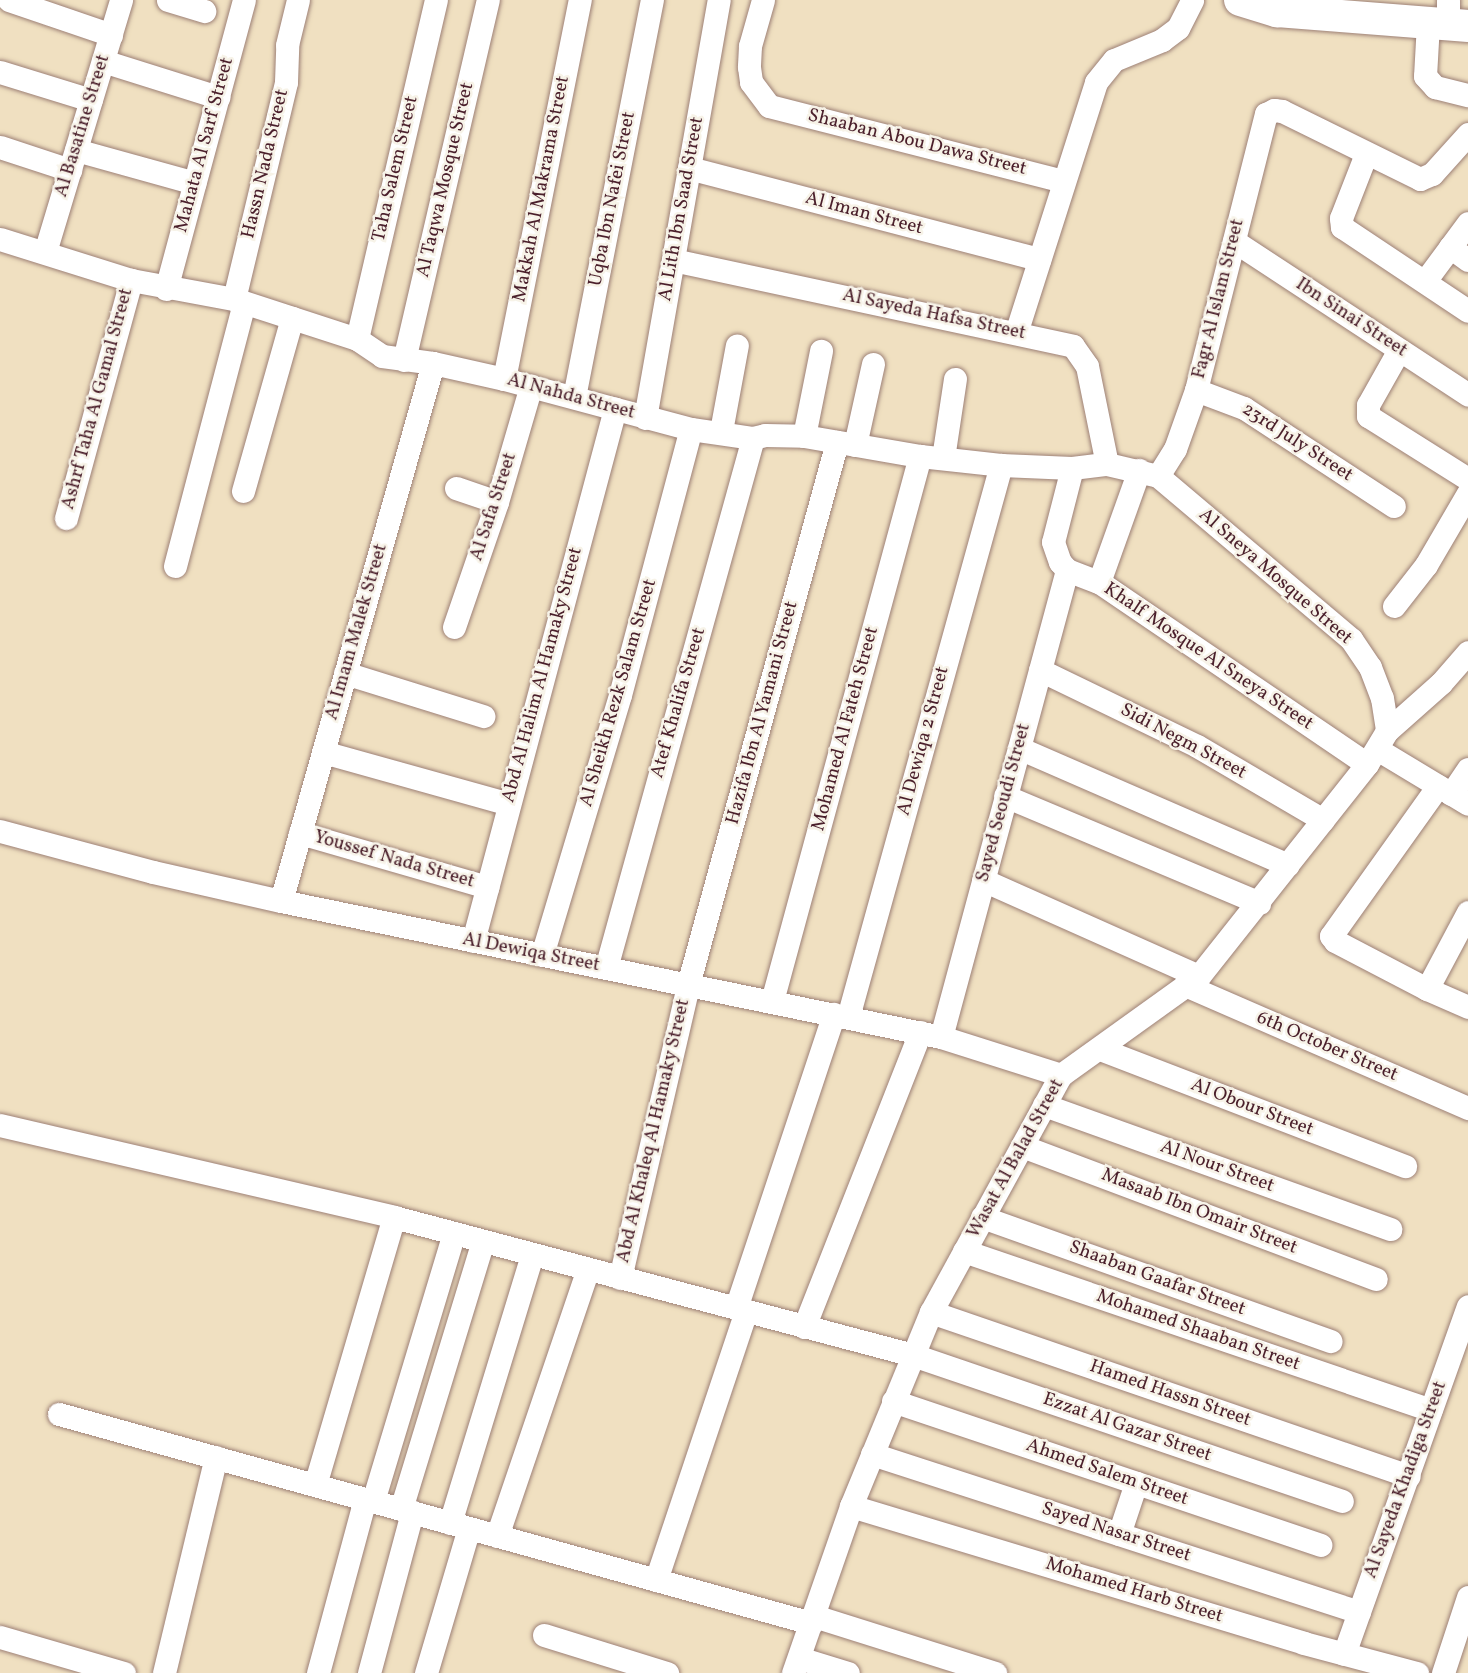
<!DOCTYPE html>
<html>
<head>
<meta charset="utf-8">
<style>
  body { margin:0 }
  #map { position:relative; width:1468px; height:1673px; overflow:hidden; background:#f0e0c1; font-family:Vollkorn,serif }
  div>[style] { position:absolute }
  .roads { filter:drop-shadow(0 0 2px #9d8076) drop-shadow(0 0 2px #9d8076) }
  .street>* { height:23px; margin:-11.5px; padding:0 11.5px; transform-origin:11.5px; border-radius:11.5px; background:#fff }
  .secondary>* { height:32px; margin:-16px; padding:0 16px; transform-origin:16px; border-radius:16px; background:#fff }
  span { translate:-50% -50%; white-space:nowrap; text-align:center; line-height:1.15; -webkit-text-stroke:5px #f7f3e8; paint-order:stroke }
  .street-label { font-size:19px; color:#4a1f2b }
</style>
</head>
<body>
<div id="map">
  <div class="roads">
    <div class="street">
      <div style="left:9px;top:0;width:108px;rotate:18.9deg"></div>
      <div style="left:168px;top:0;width:38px;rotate:17deg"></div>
      <div style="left:763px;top:0;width:48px;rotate:105.8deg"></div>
      <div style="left:750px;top:46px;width:21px;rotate:93deg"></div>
      <div style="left:749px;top:67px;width:15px;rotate:82deg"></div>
      <div style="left:751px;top:82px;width:30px;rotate:53deg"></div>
      <div style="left:769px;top:106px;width:304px;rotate:14.3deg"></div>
      <div style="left:1428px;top:23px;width:53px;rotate:93.2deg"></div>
      <div style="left:1425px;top:76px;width:15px;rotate:48deg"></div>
      <div style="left:1435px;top:87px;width:34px;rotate:14deg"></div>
      <div style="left:1448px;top:25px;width:25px;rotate:-90deg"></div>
      <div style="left:103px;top:61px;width:121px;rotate:17.4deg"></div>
      <div style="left:0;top:72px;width:95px;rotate:17.1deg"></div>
      <div style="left:0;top:147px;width:74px;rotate:18.2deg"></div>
      <div style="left:76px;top:150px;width:123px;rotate:15.5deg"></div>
      <div style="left:1366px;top:154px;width:69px;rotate:111.3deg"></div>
      <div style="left:1341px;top:218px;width:9px;rotate:84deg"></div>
      <div style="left:1342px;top:227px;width:151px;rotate:33.7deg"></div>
      <div style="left:689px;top:168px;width:362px;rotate:14.6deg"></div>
      <div style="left:0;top:239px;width:137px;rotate:17.4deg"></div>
      <div style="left:131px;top:280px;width:105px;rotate:10.5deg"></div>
      <div style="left:234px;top:299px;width:129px;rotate:18deg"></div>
      <div style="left:357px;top:339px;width:30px;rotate:34deg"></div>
      <div style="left:382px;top:356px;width:51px;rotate:7.8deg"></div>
      <div style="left:433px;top:363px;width:73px;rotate:12.7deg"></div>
      <div style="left:504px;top:379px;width:194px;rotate:15deg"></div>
      <div style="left:691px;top:429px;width:63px;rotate:8.3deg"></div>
      <div style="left:753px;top:438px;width:12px;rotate:-14deg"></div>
      <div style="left:765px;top:435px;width:39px;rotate:1deg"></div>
      <div style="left:804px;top:436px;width:118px;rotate:9.8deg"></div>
      <div style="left:920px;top:456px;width:81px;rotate:6.3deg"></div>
      <div style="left:1001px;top:465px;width:71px;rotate:2.4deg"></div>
      <div style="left:1072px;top:468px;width:35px;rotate:-7deg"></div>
      <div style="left:1107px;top:464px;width:52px;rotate:13.2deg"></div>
      <div style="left:1158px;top:476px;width:253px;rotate:40.2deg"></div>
      <div style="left:1351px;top:639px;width:34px;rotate:56deg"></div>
      <div style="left:1370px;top:667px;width:33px;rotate:69deg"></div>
      <div style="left:1382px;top:698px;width:33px;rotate:81deg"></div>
      <div style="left:1234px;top:241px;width:280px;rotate:33.3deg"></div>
      <div style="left:1450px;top:247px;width:22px;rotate:36deg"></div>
      <div style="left:45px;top:252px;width:263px;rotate:-73.2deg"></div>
      <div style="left:673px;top:260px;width:409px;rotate:12.1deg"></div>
      <div style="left:1073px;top:346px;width:24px;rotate:55deg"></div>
      <div style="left:1087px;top:366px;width:100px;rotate:78.5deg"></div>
      <div style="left:1425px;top:281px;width:72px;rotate:-53.4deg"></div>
      <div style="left:166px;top:289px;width:299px;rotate:-74.9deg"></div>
      <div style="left:234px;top:299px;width:223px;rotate:-76.5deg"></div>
      <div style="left:286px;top:82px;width:37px;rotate:-88deg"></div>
      <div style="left:287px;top:45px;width:46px;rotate:-76.3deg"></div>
      <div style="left:1016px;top:333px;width:263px;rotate:-72.3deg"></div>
      <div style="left:1096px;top:82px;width:28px;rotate:-51deg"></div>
      <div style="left:1114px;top:60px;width:52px;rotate:-22.6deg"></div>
      <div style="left:1162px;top:40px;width:20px;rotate:-37deg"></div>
      <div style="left:1178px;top:28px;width:31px;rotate:-63deg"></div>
      <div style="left:357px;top:339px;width:348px;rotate:-76.9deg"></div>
      <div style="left:1399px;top:350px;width:63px;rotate:119.4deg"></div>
      <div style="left:1368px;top:405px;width:11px;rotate:90deg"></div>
      <div style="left:1368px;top:416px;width:118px;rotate:32.2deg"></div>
      <div style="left:404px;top:360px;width:370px;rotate:-76.9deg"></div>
      <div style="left:504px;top:379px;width:387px;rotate:-78.7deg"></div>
      <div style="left:1196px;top:390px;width:51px;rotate:20.6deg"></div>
      <div style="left:1244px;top:408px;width:179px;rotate:33.2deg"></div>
      <div style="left:574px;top:397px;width:405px;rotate:-78.9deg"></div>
      <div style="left:645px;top:418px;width:424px;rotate:-80deg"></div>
      <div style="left:721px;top:431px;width:87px;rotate:-79.5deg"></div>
      <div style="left:804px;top:436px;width:87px;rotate:-78.7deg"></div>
      <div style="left:855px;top:445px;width:83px;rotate:-77.5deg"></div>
      <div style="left:943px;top:458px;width:80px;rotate:-81.4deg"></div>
      <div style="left:1072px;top:468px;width:76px;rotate:104.4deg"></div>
      <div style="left:1053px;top:542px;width:21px;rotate:71deg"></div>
      <div style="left:1060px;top:562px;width:11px;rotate:49deg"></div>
      <div style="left:1067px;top:570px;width:34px;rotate:21deg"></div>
      <div style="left:1099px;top:582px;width:324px;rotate:34.2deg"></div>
      <div style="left:1158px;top:476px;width:32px;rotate:-58deg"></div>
      <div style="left:1175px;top:449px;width:63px;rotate:-70.4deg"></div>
      <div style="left:1196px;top:390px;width:285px;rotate:-75.8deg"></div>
      <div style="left:1266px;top:114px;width:9px;rotate:-27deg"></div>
      <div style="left:1274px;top:110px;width:8px;rotate:7deg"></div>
      <div style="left:1282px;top:111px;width:154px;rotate:26.2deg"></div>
      <div style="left:1420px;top:179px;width:13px;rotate:-23deg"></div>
      <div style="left:1432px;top:174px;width:54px;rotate:-48deg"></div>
      <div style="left:456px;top:488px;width:43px;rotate:18.9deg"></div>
      <div style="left:243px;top:491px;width:180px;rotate:-74.2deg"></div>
      <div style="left:66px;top:518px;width:247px;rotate:-74.7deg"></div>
      <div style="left:175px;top:566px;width:272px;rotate:-75.3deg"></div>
      <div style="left:1099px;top:582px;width:119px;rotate:-70.3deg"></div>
      <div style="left:1394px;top:606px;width:52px;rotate:-52deg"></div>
      <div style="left:1426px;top:565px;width:83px;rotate:-59.7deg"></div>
      <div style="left:454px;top:627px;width:132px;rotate:-71deg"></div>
      <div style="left:497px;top:502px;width:121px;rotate:-73.7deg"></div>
      <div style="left:1040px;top:670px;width:174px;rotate:25.8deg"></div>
      <div style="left:1197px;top:746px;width:146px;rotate:30.4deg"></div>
      <div style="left:345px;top:673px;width:145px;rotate:17.3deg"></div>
      <div style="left:1019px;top:748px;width:293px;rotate:23.5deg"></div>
      <div style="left:1377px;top:749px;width:106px;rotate:31.1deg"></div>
      <div style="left:323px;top:752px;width:193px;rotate:15.6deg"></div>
      <div style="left:1438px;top:786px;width:184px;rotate:125.5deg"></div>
      <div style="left:1331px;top:936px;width:6px;rotate:51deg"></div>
      <div style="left:1335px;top:941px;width:104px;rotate:27.6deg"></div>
      <div style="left:1427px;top:989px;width:45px;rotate:23.7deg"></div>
      <div style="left:1451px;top:794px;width:30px;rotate:-56deg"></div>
      <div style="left:1005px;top:796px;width:276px;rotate:22.8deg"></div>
      <div style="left:0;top:831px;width:158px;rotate:15deg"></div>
      <div style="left:153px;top:872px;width:131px;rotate:12.8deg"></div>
      <div style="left:281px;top:901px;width:674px;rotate:11.64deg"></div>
      <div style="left:941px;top:1037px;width:126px;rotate:17.6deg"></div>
      <div style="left:300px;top:833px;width:195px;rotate:16.1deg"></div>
      <div style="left:983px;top:880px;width:236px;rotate:24deg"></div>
      <div style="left:281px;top:901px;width:559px;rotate:-74.22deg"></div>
      <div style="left:473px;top:941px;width:551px;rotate:-75.06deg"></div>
      <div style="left:542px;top:955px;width:271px;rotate:-73.3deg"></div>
      <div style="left:620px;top:695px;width:275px;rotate:-75.1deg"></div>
      <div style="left:606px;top:968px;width:550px;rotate:-74.5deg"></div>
      <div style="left:1185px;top:985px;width:309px;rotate:23.5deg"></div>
      <div style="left:1427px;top:989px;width:87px;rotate:-62deg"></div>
      <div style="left:772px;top:1001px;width:565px;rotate:-74.81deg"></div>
      <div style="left:848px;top:1017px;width:573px;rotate:-74.51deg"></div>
      <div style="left:941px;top:1037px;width:484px;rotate:-74.9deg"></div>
      <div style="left:1100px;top:1049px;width:327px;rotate:21deg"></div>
      <div style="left:1044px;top:1105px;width:368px;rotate:19.7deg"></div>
      <div style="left:0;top:1125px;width:405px;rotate:13.1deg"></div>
      <div style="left:394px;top:1217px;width:537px;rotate:14.89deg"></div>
      <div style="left:913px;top:1355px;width:453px;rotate:18.8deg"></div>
      <div style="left:1022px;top:1146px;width:378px;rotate:20.6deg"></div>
      <div style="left:982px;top:1217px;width:370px;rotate:19.6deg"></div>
      <div style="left:964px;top:1251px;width:493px;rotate:18.8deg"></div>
      <div style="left:620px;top:1278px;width:301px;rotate:-76.9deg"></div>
      <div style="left:688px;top:985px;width:563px;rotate:-74.66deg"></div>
      <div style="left:736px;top:1308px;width:310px;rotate:-71.6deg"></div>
      <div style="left:931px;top:1312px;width:505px;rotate:18.94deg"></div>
      <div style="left:804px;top:1327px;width:317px;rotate:-68.5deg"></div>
      <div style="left:893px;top:1401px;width:451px;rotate:18.6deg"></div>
      <div style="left:59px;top:1414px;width:781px;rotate:15.53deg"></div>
      <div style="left:872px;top:1454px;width:512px;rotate:17.97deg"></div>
      <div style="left:315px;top:1485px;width:279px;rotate:-73.6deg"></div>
      <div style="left:373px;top:1501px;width:280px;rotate:-73.2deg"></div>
      <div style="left:851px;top:1506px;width:473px;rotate:16.8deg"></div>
      <div style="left:1304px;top:1643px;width:117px;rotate:14.9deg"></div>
      <div style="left:401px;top:1509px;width:280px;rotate:-73deg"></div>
      <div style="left:450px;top:1523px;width:281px;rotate:-73deg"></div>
      <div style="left:1119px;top:1534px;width:54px;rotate:-71.6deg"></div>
      <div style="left:497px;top:1536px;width:282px;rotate:-71.2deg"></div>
      <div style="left:656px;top:1580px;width:284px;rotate:-71.5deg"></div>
      <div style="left:814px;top:1616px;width:190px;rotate:17.5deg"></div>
      <div style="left:544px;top:1635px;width:129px;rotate:17.2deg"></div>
      <div style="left:0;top:1637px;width:129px;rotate:16.2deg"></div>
      <div style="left:1344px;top:1654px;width:369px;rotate:-70.4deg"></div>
      <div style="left:799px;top:1658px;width:51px;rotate:17deg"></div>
      <div style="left:164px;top:1673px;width:222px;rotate:-76.5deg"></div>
      <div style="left:318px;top:1673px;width:180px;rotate:-74.9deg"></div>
      <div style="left:369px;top:1673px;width:167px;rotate:-75deg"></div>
      <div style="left:426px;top:1673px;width:151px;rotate:-73.5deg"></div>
      <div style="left:793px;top:1673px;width:177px;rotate:-70.8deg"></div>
      <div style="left:851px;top:1506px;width:210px;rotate:-67.6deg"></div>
      <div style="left:931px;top:1312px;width:270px;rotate:-61.3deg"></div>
      <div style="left:1061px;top:1075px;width:170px;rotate:-35.7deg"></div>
      <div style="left:1199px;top:976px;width:270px;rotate:-51.6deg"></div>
      <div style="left:1367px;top:764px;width:39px;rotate:-59deg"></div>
      <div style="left:1387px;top:731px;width:72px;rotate:-41.6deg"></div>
      <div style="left:1441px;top:683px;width:41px;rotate:-48.9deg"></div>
      <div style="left:1443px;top:1673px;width:80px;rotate:-71.8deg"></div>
    </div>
    <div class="secondary">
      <div style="left:1240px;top:0;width:39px;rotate:17deg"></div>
      <div style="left:1277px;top:11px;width:192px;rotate:4.5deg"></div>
    </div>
  </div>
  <div class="street-label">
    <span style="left:83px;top:126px;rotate:-73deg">Al Basatine Street</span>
    <span style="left:917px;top:143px;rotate:14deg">Shaaban Abou Dawa Street</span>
    <span style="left:205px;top:145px;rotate:-75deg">Mahata Al Sarf Street</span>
    <span style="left:266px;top:164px;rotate:-77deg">Hassn Nada Street</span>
    <span style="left:396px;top:169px;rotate:-77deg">Taha Salem Street</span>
    <span style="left:446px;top:180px;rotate:-77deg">Al Taqwa Mosque Street</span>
    <span style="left:542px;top:189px;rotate:-79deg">Makkah Al Makrama Street</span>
    <span style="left:613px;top:199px;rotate:-79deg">Uqba Ibn Nafei Street</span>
    <span style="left:682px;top:209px;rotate:-80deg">Al Lith Ibn Saad Street</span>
    <span style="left:864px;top:214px;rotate:15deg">Al Iman Street</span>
    <span style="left:1219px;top:299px;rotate:-76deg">Fagr Al Islam Street</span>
    <span style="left:934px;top:315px;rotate:12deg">Al Sayeda Hafsa Street</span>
    <span style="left:1351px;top:318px;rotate:33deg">Ibn Sinai Street</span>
    <span style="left:571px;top:397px;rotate:15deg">Al Nahda Street</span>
    <span style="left:98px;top:399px;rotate:-75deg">Ashrf Taha Al Gamal Street</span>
    <span style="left:1297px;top:443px;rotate:33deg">23rd July Street</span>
    <span style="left:494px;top:507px;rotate:-72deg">Al Safa Street</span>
    <span style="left:1275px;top:577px;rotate:41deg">Al Sneya Mosque Street</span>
    <span style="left:357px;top:632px;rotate:-74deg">Al Imam Malek Street</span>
    <span style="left:1208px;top:657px;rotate:34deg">Khalf Mosque Al Sneya Street</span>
    <span style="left:543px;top:675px;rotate:-75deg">Abd Al Halim Al Hamaky Street</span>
    <span style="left:619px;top:693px;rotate:-74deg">Al Sheikh Rezk Salam Street</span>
    <span style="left:679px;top:703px;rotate:-74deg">Atef Khalifa Street</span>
    <span style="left:763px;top:713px;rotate:-75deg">Hazifa Ibn Al Yamani Street</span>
    <span style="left:846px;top:729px;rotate:-75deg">Mohamed Al Fateh Street</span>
    <span style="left:924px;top:741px;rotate:-75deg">Al Dewiqa 2 Street</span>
    <span style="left:1183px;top:742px;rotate:28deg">Sidi Negm Street</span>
    <span style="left:1004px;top:803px;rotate:-75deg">Sayed Seoudi Street</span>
    <span style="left:394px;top:860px;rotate:16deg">Youssef Nada Street</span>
    <span style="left:531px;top:953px;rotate:11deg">Al Dewiqa Street</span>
    <span style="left:1327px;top:1047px;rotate:23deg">6th October Street</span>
    <span style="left:1252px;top:1108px;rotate:21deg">Al Obour Street</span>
    <span style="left:654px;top:1131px;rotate:-77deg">Abd Al Khaleq Al Hamaky Street</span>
    <span style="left:1016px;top:1159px;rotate:-61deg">Wasat Al Balad Street</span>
    <span style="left:1217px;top:1167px;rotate:20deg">Al Nour Street</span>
    <span style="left:1199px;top:1212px;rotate:21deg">Masaab Ibn Omair Street</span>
    <span style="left:1157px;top:1279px;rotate:20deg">Shaaban Gaafar Street</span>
    <span style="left:1198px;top:1331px;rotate:19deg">Mohamed Shaaban Street</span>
    <span style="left:1170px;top:1394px;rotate:19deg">Hamed Hassn Street</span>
    <span style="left:1127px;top:1428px;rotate:19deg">Ezzat Al Gazar Street</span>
    <span style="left:1107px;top:1473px;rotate:19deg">Ahmed Salem Street</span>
    <span style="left:1406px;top:1480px;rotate:-70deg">Al Sayeda Khadiga Street</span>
    <span style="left:1116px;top:1533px;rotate:18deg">Sayed Nasar Street</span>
    <span style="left:1134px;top:1591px;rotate:17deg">Mohamed Harb Street</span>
  </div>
</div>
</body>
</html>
